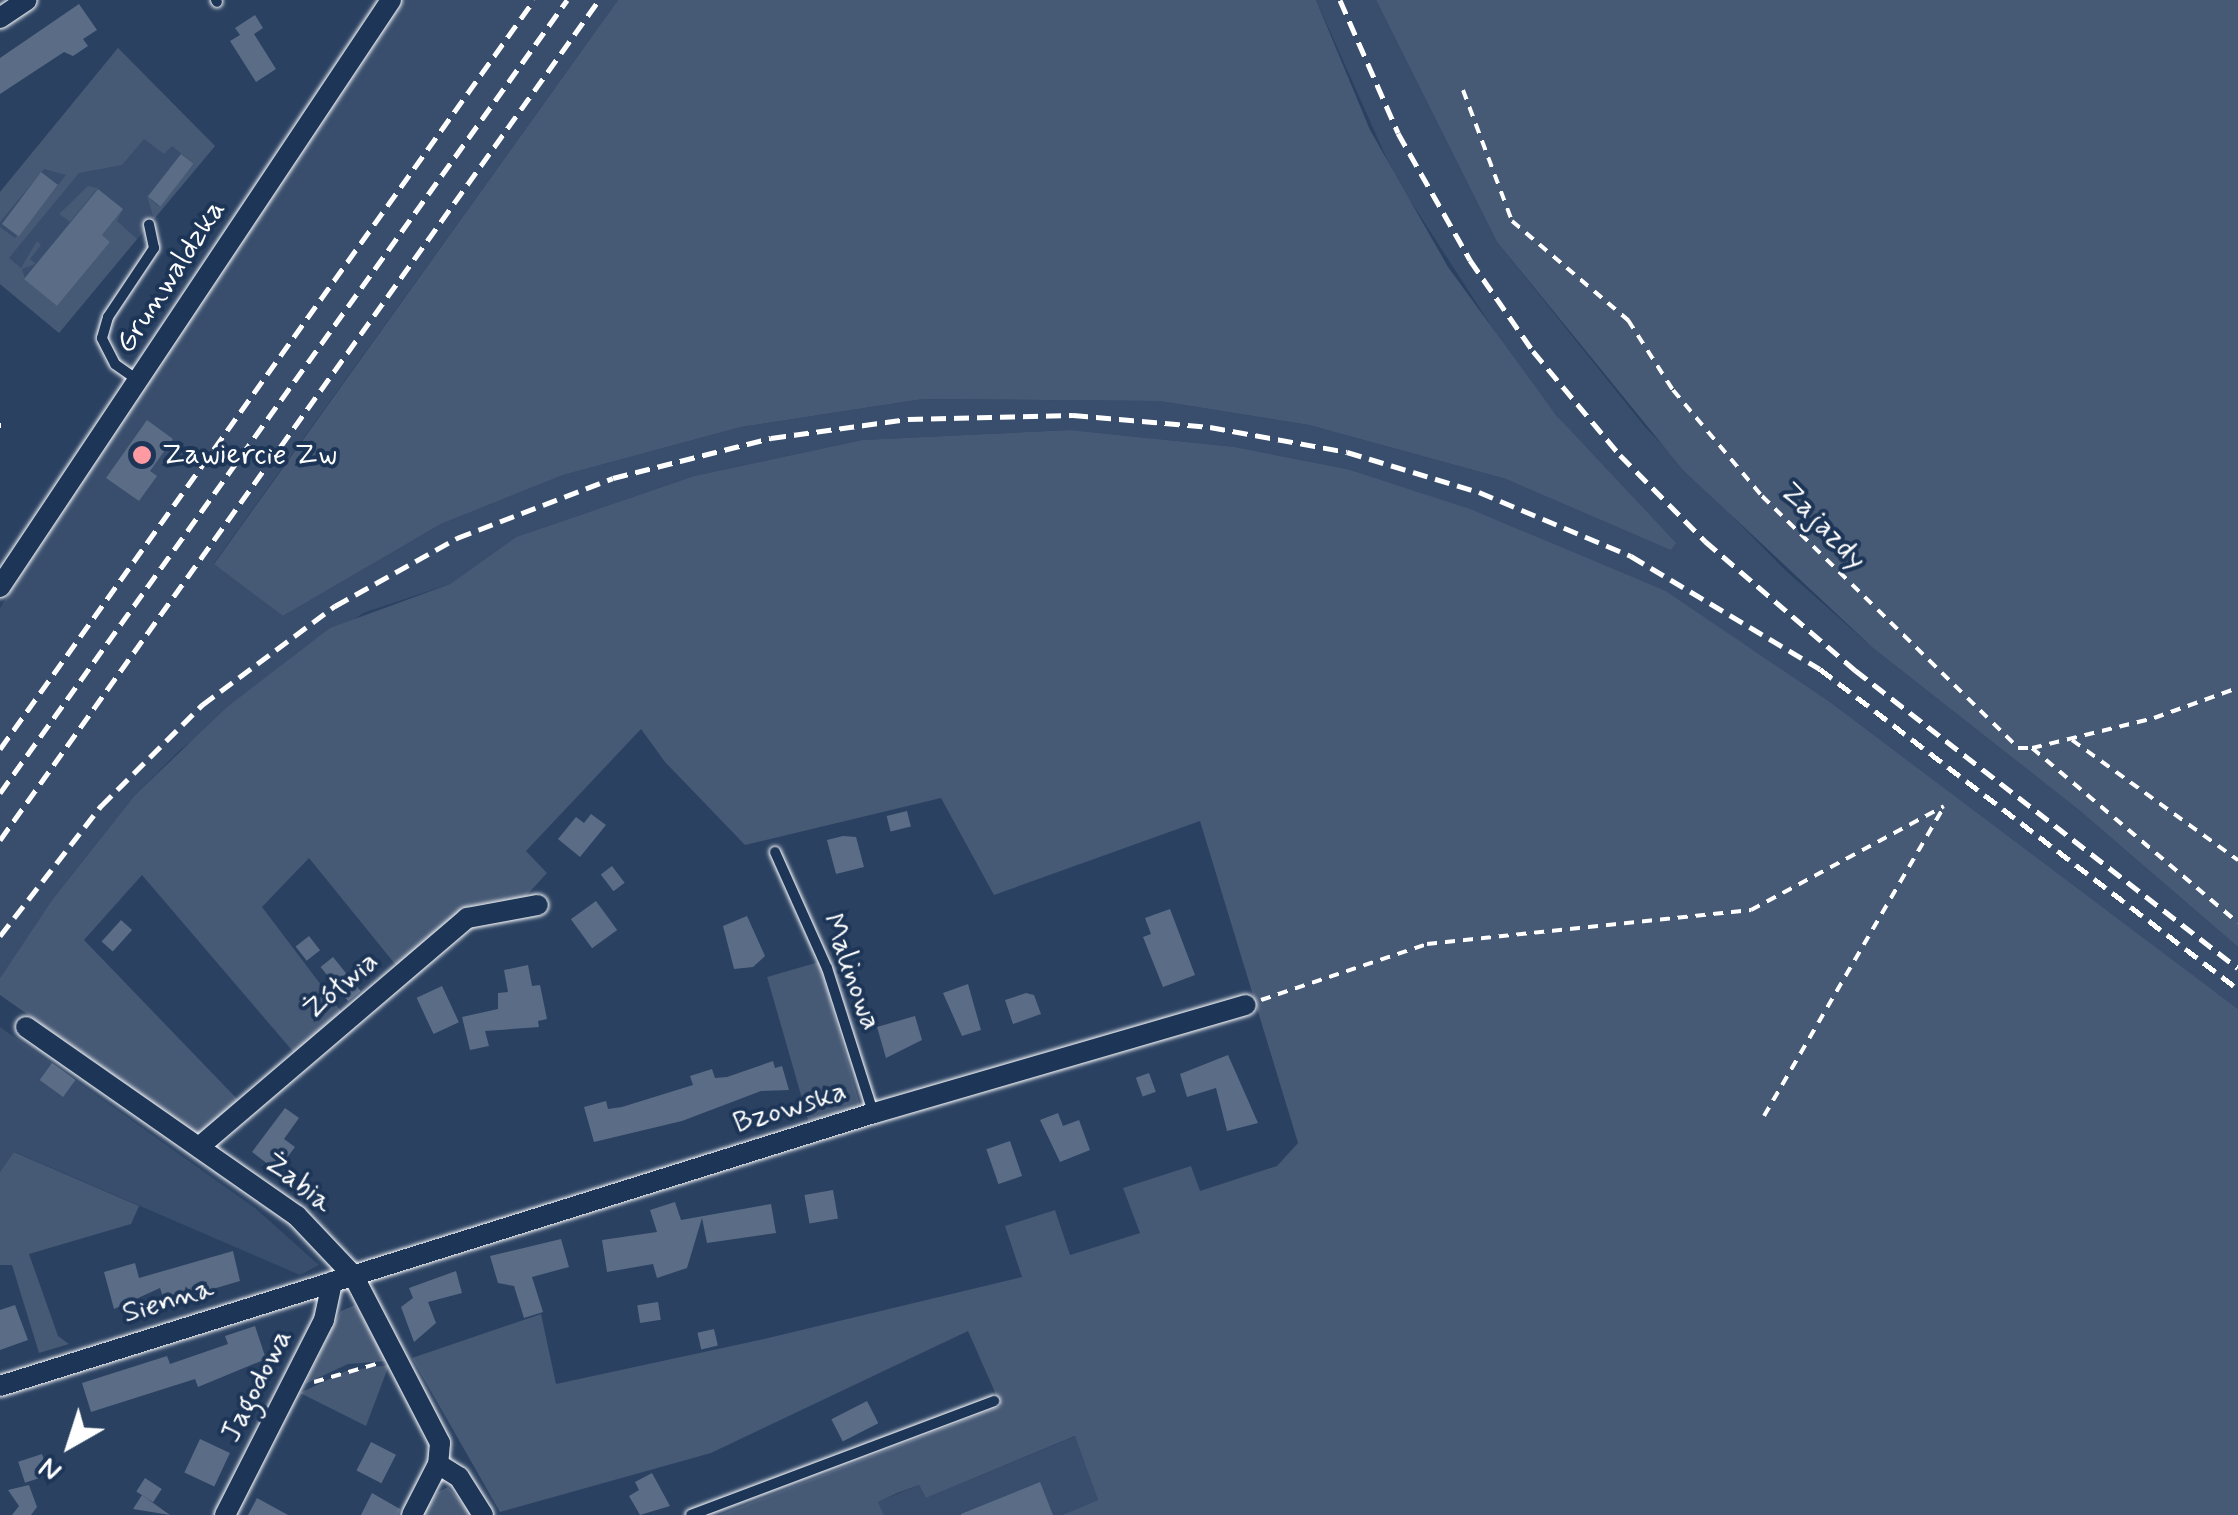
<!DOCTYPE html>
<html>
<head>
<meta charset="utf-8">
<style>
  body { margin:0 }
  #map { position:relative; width:2238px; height:1515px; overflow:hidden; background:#2a4161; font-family:Mynerve,sans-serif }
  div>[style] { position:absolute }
  .built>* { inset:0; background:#394e6c }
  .green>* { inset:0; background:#465975; transform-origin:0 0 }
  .building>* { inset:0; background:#5b6c86; transform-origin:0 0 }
  .path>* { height:4px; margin-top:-2px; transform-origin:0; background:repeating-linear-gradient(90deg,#fff 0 10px,transparent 0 18px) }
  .roads { filter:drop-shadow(0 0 2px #fff) drop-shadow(0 0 2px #fff) }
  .lane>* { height:10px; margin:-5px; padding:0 5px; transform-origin:5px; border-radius:5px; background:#1d3557 }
  .street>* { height:20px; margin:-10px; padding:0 10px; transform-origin:10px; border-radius:10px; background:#1d3557 }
  .rail>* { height:5px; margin-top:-2.5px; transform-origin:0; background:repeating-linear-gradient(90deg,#fff 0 15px,transparent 0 23px) }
  .dots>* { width:28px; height:28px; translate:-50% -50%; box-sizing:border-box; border:5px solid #1d3557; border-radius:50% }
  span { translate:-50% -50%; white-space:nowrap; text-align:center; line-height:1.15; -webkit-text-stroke:8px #1d3557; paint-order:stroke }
  .street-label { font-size:30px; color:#fff }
  .poi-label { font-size:30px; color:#fff }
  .left { translate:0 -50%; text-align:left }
  .north { position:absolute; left:20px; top:1395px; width:100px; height:100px; -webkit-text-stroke:8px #1d3557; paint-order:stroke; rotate:219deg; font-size:28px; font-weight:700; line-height:40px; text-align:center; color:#fff }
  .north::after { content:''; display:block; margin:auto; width:35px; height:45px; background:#fff; clip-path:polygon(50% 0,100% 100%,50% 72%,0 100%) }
</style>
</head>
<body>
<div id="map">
  <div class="built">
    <div style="clip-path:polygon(401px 0,618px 0,214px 563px,283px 616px,441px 524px,563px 475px,741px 427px,923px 399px,1159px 401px,1309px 425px,1506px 479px,1675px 543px,1594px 461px,1519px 369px,1395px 177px,1316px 0,1376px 0,1497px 242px,1645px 427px,1785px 570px,1873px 648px,2079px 810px,2238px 947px,2238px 1009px,1830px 702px,1666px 591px,1347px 469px,1235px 447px,1070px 430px,862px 440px,694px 476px,516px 537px,450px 584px,363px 613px,180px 750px,135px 795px,52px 900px,0 978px,0 608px,153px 366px)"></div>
    <div style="clip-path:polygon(118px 48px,215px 146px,59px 333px,0 284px,0 192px)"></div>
    <div style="clip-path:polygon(0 1027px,255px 1208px,319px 1265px,300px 1275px,15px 1152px,0 1172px)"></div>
    <div style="clip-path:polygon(1076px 1436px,1098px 1500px,1062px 1515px,884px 1515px,877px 1502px,919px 1485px,926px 1498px)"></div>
  </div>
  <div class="green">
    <div style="clip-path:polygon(618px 0,1316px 0,1370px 130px,1448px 267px,1556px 415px,1676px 543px,1671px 550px,1506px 479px,1309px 425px,1159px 401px,923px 399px,741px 427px,563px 475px,441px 524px,283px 616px,214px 564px)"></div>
    <div style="clip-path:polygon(1376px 0,2238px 0,2238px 947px,2079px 810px,1873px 648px,1683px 470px,1497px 242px)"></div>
    <div style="clip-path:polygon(118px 48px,215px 146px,154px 219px,147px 196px,158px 206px,194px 164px,172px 146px,164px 154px,144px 139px,122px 165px,79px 173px,9px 258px,21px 268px,37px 241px,41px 245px,30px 259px,36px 264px,22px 269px,25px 279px,57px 306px,110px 242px,102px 235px,123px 209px,117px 221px,137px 239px,59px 333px,0 284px,0 227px,15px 238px,66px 175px,44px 169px,0 222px,0 192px)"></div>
    <div style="clip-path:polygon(88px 186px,98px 188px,70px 222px,59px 214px)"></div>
    <div style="clip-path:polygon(1070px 430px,1235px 447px,1347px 469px,1470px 509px,1666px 591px,1830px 702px,2238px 1009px,2238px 1515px,1062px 1515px,1098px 1500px,1075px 1436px,926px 1498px,919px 1485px,897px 1493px,878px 1502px,884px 1515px,719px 1515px,1001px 1406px,968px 1331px,711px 1453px,500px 1512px,412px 1358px,541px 1314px,556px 1384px,764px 1339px,1022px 1277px,1005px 1226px,1055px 1210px,1070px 1255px,1140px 1233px,1123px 1188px,1191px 1166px,1200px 1191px,1277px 1166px,1298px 1143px,1200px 821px,994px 895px,941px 798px,745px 845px,665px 762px,641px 729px,526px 851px,547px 873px,526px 896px,468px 906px,399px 969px,309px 858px,262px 907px,343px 1014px,296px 1055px,142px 875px,84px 940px,242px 1104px,202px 1137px,0 995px,0 978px,52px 900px,135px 795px,227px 707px,330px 628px,450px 584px,516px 537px,694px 476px,862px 440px)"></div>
    <div style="left:819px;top:962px;width:150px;height:54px;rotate:74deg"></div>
    <div style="clip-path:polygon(14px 1152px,139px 1206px,131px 1224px,29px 1254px,58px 1336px,69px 1344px,39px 1353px,12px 1265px,0 1265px,0 1172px)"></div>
    <div style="clip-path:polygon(355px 1305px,386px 1361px,348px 1364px,305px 1384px,341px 1311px)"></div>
    <div style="clip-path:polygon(389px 1365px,366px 1426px,300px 1393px,346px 1371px)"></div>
    <div style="clip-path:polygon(448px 1487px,472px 1515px,422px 1515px,438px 1492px)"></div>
  </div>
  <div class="building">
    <div style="clip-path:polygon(79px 4px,97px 30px,83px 39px,88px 46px,73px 56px,64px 52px,0 94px,0 58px)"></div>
    <div style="clip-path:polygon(255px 15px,263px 28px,254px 34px,276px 69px,256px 82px,230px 41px,240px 35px,235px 28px)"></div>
    <div style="left:181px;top:154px;width:16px;height:54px;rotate:38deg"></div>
    <div style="left:41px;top:172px;width:21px;height:65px;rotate:37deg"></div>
    <div style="clip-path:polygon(98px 189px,123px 209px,102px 235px,110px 242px,57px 306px,24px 279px)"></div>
    <div style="clip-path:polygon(147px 420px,173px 439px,150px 471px,157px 476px,139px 501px,106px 478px)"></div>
    <div style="left:907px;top:811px;width:16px;height:21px;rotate:76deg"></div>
    <div style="clip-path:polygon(591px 814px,606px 825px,580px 857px,558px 839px,576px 817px,584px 823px)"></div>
    <div style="clip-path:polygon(843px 836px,856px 837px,864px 867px,836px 874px,827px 840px)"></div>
    <div style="left:612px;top:866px;width:21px;height:14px;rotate:53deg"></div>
    <div style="left:596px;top:901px;width:36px;height:31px;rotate:54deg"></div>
    <div style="clip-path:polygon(1170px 909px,1195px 975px,1163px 987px,1143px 937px,1151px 934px,1145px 918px)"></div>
    <div style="clip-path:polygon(747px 916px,765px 956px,753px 967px,734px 969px,723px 926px)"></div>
    <div style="left:121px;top:920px;width:15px;height:29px;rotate:42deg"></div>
    <div style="left:309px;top:936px;width:18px;height:17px;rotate:52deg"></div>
    <div style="left:333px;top:957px;width:44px;height:16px;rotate:51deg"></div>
    <div style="clip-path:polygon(528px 965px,532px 986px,540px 985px,547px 1019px,538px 1021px,539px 1027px,485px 1031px,489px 1046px,470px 1050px,462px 1017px,498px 1009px,498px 993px,508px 992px,504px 970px)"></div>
    <div style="clip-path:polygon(968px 984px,981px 1030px,962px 1036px,943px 993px)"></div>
    <div style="left:442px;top:986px;width:40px;height:28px;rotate:65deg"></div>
    <div style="clip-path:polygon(1026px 993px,1034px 995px,1041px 1014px,1013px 1024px,1005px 1000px)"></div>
    <div style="clip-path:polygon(915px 1016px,922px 1040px,886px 1058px,877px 1027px)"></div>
    <div style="clip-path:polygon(1228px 1055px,1258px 1123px,1227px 1131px,1216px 1088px,1187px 1097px,1180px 1074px)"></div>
    <div style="clip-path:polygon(773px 1061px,775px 1068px,782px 1066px,789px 1090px,761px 1091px,682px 1121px,594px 1142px,584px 1107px,606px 1101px,608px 1109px,622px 1107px,693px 1085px,690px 1076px,712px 1069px,715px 1078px,727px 1077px)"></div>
    <div style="left:52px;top:1063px;width:29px;height:21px;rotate:36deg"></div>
    <div style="left:1149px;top:1073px;width:20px;height:14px;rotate:70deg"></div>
    <div style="clip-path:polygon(285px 1108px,299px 1118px,284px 1139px,295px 1147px,277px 1171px,252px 1152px)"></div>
    <div style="clip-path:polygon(1058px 1113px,1063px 1126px,1079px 1120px,1090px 1150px,1060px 1162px,1040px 1120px)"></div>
    <div style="left:1010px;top:1141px;width:37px;height:25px;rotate:71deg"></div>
    <div style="left:833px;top:1190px;width:29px;height:29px;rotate:80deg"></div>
    <div style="clip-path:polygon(675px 1202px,681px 1220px,771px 1204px,776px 1233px,707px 1243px,702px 1218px,687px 1268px,657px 1278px,653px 1264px,607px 1272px,602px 1240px,657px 1232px,650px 1210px)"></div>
    <div style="clip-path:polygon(561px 1239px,569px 1267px,532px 1277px,543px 1312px,524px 1318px,514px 1286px,498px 1283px,490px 1256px)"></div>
    <div style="clip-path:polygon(233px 1251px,240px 1281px,165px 1303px,160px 1288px,114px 1309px,104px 1272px,135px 1263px,139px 1278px)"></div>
    <div style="clip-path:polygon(456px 1271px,462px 1293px,428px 1302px,436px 1323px,414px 1342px,401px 1307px,413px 1298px,409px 1288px)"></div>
    <div style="left:658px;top:1302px;width:18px;height:21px;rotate:81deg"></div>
    <div style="clip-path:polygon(15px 1305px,28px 1340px,0 1350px,0 1310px)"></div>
    <div style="clip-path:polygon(255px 1326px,266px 1359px,198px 1387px,195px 1379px,91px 1412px,82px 1383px,167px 1356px,170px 1364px,228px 1344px,225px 1336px)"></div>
    <div style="left:714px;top:1329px;width:17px;height:17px;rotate:77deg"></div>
    <div style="left:867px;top:1401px;width:25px;height:40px;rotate:63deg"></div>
    <div style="left:200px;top:1439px;width:33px;height:37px;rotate:25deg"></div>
    <div style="left:371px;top:1442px;width:28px;height:32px;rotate:27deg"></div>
    <div style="left:42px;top:1454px;width:22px;height:25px;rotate:72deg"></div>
    <div style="clip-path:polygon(652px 1473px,670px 1506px,640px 1515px,629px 1496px,639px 1490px,635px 1482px)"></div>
    <div style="left:145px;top:1478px;width:20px;height:16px;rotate:33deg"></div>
    <div style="clip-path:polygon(1040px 1482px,1053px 1515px,961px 1515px,961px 1514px)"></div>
    <div style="clip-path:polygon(29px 1485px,37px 1507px,31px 1515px,12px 1515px,19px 1506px,8px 1490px)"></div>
    <div style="clip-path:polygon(372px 1493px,400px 1509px,398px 1515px,361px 1515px)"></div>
    <div style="clip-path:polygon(142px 1495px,170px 1515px,133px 1509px)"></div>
    <div style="clip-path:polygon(257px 1498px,288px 1515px,248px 1515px)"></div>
  </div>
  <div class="path">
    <div style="left:1463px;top:90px;width:140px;rotate:69.5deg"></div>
    <div style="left:1512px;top:221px;width:153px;rotate:40.5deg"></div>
    <div style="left:1628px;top:320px;width:83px;rotate:57.3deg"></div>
    <div style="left:1673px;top:390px;width:138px;rotate:50deg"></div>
    <div style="left:1762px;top:496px;width:359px;rotate:44.5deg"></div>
    <div style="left:2018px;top:748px;width:14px"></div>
    <div style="left:2032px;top:748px;width:270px;rotate:40.3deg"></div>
    <div style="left:2072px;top:740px;width:205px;rotate:35.9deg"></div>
    <div style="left:2032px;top:748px;width:126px;rotate:-13.8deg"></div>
    <div style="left:2154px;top:718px;width:89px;rotate:-19.7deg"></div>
    <div style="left:1261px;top:1000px;width:175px;rotate:-18.6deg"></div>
    <div style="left:1427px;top:944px;width:326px;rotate:-6deg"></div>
    <div style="left:1751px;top:910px;width:219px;rotate:-28.3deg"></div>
    <div style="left:1764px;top:1116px;width:354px;rotate:-59.8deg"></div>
    <div style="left:314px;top:1382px;width:65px;rotate:-16.2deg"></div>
  </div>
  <div class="roads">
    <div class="lane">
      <div style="left:216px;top:0;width:2px;rotate:63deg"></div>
      <div style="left:139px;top:381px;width:29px;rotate:-145deg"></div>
      <div style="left:115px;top:364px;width:29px;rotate:-117deg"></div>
      <div style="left:102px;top:338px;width:22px;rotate:-74deg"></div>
      <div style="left:108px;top:317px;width:83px;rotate:-56.3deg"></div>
      <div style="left:154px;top:248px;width:24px;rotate:-102deg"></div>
      <div style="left:775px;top:852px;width:127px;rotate:65.9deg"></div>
      <div style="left:827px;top:968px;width:151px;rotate:72.3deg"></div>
      <div style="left:691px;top:1515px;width:324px;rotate:-20.6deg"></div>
    </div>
    <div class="street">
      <div style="left:0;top:18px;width:32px;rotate:-34deg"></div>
      <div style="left:0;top:587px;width:705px;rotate:-56.33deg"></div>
      <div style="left:26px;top:1027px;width:330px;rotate:34.9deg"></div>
      <div style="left:297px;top:1216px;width:81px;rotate:46.5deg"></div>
      <div style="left:353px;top:1275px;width:189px;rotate:62.6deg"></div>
      <div style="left:440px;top:1443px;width:21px;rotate:95deg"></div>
      <div style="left:438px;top:1464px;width:57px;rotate:117deg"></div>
      <div style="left:199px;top:1147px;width:353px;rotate:-40.5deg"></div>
      <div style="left:467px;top:918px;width:72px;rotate:-10.4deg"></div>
      <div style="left:0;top:1386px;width:916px;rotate:-17.35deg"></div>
      <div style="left:874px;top:1113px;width:387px;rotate:-16.2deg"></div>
      <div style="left:438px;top:1464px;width:25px;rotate:32deg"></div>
      <div style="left:459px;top:1477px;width:45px;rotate:57.7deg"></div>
      <div style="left:225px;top:1515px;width:219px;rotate:-63.1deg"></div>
      <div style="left:324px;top:1320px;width:39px;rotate:-78deg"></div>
    </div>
  </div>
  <div class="rail">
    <div style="left:1340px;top:0;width:145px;rotate:66.4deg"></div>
    <div style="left:1398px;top:133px;width:146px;rotate:60.4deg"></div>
    <div style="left:1470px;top:260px;width:111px;rotate:55.3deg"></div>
    <div style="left:1533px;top:351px;width:136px;rotate:50.1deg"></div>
    <div style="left:1620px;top:455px;width:121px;rotate:45.3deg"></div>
    <div style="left:1705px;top:541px;width:198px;rotate:40.7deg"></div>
    <div style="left:1855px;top:670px;width:485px;rotate:37.9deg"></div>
    <div style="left:0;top:425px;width:1px"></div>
    <div style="left:0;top:749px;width:920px;rotate:-54.51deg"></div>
    <div style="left:0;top:793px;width:975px;rotate:-54.43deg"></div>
    <div style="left:0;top:840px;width:1032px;rotate:-54.51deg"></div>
    <div style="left:0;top:936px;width:165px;rotate:-52.2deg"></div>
    <div style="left:101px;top:806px;width:143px;rotate:-45deg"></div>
    <div style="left:202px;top:705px;width:166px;rotate:-36.7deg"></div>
    <div style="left:335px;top:606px;width:140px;rotate:-29.1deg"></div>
    <div style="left:457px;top:538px;width:167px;rotate:-21deg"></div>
    <div style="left:613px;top:478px;width:163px;rotate:-14.2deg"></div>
    <div style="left:771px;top:438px;width:138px;rotate:-7.9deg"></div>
    <div style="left:908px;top:419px;width:165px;rotate:-1.4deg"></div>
    <div style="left:1073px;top:415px;width:138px;rotate:5deg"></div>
    <div style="left:1210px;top:427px;width:139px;rotate:10.3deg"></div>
    <div style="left:1347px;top:452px;width:138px;rotate:16.9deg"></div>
    <div style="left:1479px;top:492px;width:165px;rotate:22.8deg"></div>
    <div style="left:1631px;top:556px;width:220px;rotate:30.9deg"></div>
    <div style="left:1820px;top:669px;width:526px;rotate:37.44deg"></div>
  </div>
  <div class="dots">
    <div style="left:142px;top:455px;background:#ff9aa2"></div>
  </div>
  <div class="street-label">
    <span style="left:171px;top:277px;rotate:-57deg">Grunwaldzka</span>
    <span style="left:1823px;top:526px;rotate:46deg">Zajazdy</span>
    <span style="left:851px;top:972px;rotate:70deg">Malinowa</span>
    <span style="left:341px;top:986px;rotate:-40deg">Żółwia</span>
    <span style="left:790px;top:1108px;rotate:-17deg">Bzowska</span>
    <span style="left:298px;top:1183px;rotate:38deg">Żabia</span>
    <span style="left:168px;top:1301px;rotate:-17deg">Sienna</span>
    <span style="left:257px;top:1386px;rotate:-63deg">Jagodowa</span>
  </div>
  <div class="poi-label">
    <span class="left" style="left:162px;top:455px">Zawiercie Zw</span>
  </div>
  <div class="north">N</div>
</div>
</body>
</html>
